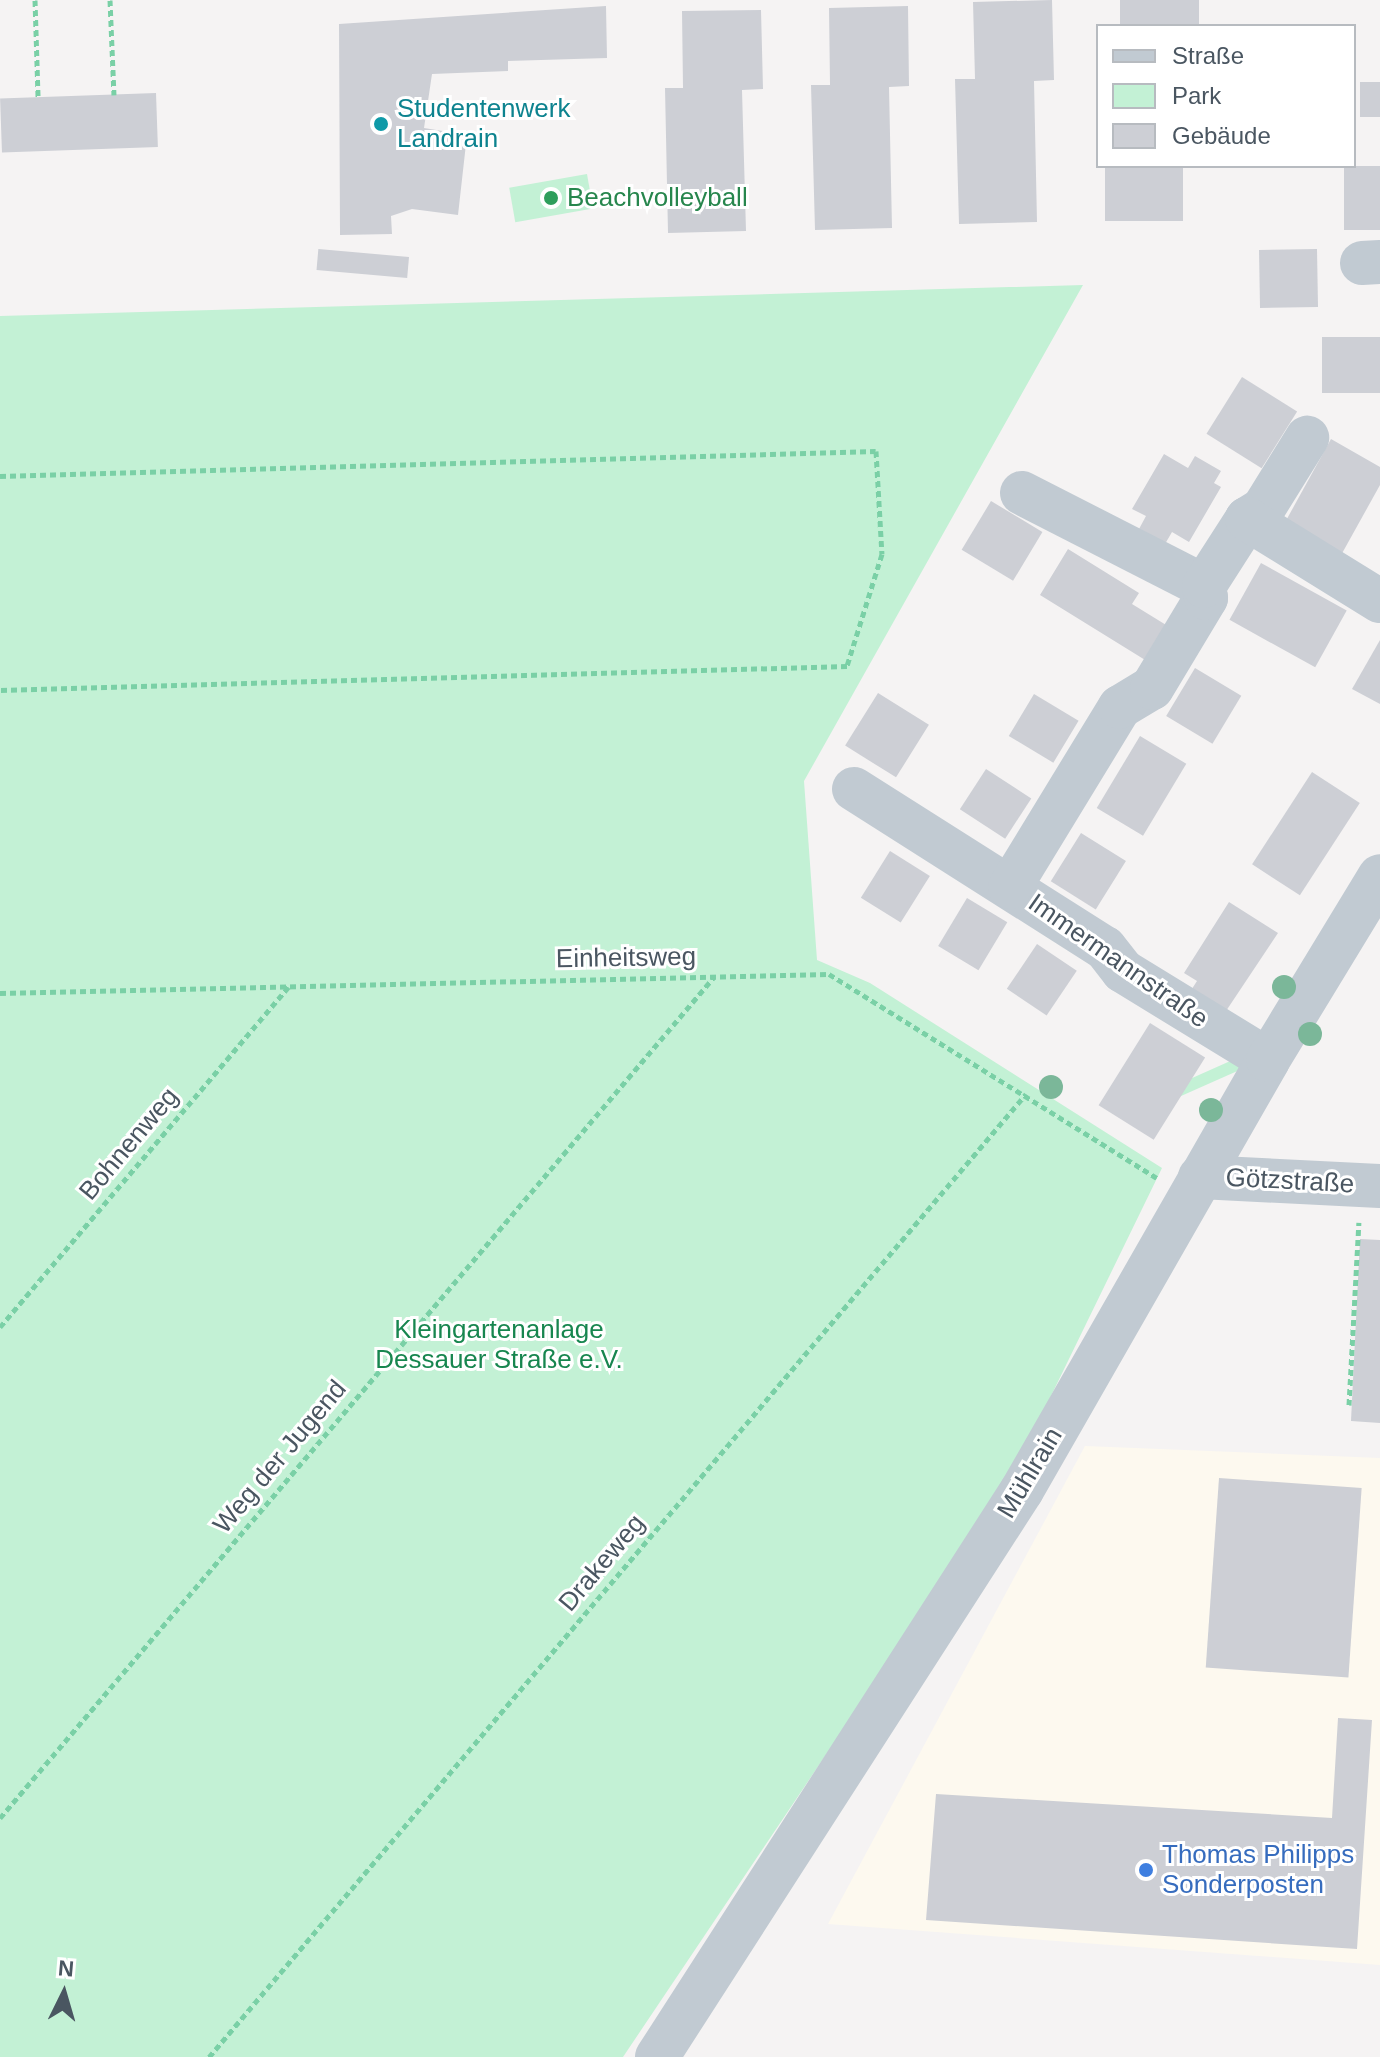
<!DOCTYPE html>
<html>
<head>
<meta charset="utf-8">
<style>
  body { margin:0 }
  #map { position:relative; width:1380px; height:2057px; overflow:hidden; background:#f5f3f3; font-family:Arial,sans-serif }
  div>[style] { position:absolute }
  .commercial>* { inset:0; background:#fdf9ef }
  .green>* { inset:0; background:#c3f1d5; transform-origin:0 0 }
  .building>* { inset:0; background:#cdcfd5; transform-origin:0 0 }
  .path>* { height:5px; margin-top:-2.5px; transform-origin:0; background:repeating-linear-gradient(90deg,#7ad0a6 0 6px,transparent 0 10px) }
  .minor>* { height:44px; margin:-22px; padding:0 22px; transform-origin:22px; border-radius:22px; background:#c1cad2 }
  .trees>* { width:24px; height:24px; margin:-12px; border-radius:50%; background:#7bb799 }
  .dots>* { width:22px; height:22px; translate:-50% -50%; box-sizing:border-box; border:4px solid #fff; border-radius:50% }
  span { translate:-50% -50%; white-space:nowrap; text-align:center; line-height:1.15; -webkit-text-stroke:6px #fff; paint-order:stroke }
  .culture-label { font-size:26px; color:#0d838f }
  .left { translate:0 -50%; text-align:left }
  .leisure-label { font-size:26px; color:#27864d }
  .street-label { font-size:26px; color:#4a5661 }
  .park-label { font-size:26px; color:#17864f }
  .shop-label { font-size:26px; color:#366cbe }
  .legend { position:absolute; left:1096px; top:24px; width:260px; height:144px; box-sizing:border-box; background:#fff; border:2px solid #b7bbc0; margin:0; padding:10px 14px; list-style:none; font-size:24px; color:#4a5661 }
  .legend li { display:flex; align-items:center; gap:16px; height:40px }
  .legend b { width:40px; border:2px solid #b7bbc0 }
  .north { position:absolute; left:24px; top:1953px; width:80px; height:80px; -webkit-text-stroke:6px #fff; paint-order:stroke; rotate:5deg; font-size:22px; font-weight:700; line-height:32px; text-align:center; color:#4a5661 }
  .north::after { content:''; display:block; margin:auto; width:28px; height:36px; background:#4a5661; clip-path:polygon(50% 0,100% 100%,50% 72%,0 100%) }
</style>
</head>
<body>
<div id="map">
  <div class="commercial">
    <div style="clip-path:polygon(1085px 1446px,1380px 1458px,1380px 1965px,828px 1924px)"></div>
  </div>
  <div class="green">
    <div style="left:587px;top:174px;width:35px;height:79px;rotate:80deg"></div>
    <div style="clip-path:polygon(1083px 285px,804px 781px,817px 960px,870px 983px,1162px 1168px,1009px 1482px,623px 2057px,0 2057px,0 316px)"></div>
    <div style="left:1237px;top:1058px;width:12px;height:103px;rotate:66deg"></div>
  </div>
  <div class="building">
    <div style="clip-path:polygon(1052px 0,1054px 80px,1034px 81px,1037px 222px,959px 224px,955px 79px,975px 79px,973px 2px)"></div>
    <div style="left:1120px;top:0;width:79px;height:26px"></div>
    <div style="clip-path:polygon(606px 6px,607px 58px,508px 61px,508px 71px,432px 74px,424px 128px,467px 135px,458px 215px,412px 209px,391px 216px,392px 234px,340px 235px,339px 24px)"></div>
    <div style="clip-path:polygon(908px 6px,909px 86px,889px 87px,892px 228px,815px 230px,811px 85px,830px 85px,829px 8px)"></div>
    <div style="clip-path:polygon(761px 10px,763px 89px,742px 90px,746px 231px,668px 233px,665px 88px,683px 88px,682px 11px)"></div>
    <div style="left:1360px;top:82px;width:20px;height:35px"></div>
    <div style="left:156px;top:93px;width:54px;height:156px;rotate:88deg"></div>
    <div style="left:1105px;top:166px;width:78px;height:55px"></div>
    <div style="left:1380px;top:166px;width:64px;height:36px;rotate:90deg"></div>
    <div style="left:1317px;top:249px;width:58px;height:58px;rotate:89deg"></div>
    <div style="left:409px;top:257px;width:21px;height:91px;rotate:95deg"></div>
    <div style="left:1380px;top:337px;width:56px;height:58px;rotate:90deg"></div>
    <div style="left:1242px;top:377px;width:65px;height:67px;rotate:32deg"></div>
    <div style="clip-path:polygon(1331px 439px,1380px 467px,1380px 485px,1340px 557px,1283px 526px)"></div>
    <div style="clip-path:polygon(1164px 454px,1188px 468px,1195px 456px,1221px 471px,1214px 483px,1221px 487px,1189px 542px,1172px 532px,1165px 544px,1139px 529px,1146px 516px,1132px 509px)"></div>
    <div style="left:991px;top:501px;width:60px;height:57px;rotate:31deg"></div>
    <div style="clip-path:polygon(1068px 549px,1139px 593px,1132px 604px,1171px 628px,1150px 663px,1040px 595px)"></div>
    <div style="left:1261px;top:563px;width:98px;height:65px;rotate:29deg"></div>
    <div style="clip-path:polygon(1380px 640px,1380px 704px,1352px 689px)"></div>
    <div style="left:1195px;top:668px;width:54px;height:56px;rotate:31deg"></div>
    <div style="left:878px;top:693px;width:60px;height:62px;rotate:32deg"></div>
    <div style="left:1034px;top:694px;width:52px;height:49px;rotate:31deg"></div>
    <div style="left:1140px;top:736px;width:54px;height:84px;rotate:31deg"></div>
    <div style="left:986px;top:769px;width:54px;height:48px;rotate:33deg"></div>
    <div style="left:1312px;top:772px;width:57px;height:110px;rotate:33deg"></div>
    <div style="left:1081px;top:833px;width:53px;height:57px;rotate:32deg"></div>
    <div style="left:890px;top:851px;width:47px;height:55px;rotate:32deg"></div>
    <div style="left:967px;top:898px;width:47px;height:56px;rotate:31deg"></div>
    <div style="clip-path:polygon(1229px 902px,1278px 933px,1222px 1017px,1188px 995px,1197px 981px,1184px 973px)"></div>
    <div style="left:1037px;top:944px;width:48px;height:54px;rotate:34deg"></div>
    <div style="left:1150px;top:1023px;width:65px;height:97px;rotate:32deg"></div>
    <div style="clip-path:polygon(1360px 1239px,1380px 1240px,1380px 1423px,1351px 1421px)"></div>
    <div style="left:1219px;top:1478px;width:143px;height:190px;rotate:4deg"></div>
    <div style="clip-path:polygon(1338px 1718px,1372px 1720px,1357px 1949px,926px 1920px,936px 1794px,1332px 1818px)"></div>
  </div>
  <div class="path">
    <div style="left:35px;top:0;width:97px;rotate:88.2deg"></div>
    <div style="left:110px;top:0;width:95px;rotate:87.6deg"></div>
    <div style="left:0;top:476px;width:876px;rotate:-1.63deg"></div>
    <div style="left:876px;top:451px;width:103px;rotate:86.7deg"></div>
    <div style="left:882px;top:554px;width:117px;rotate:107.4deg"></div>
    <div style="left:847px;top:666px;width:847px;rotate:178.38deg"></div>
    <div style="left:0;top:993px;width:829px;rotate:-1.31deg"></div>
    <div style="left:829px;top:974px;width:386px;rotate:31.9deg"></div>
    <div style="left:0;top:1327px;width:446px;rotate:-49.7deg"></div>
    <div style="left:1349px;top:1405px;width:183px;rotate:-86.9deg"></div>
    <div style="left:0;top:1818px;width:1103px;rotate:-49.67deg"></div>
    <div style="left:209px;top:2057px;width:1263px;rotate:-49.69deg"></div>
  </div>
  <div class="minor">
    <div style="left:1362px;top:263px;width:18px;rotate:-3deg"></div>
    <div style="left:1022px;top:493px;width:204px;rotate:27.1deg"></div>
    <div style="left:1247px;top:519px;width:19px;rotate:-32deg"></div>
    <div style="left:1263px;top:509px;width:84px;rotate:-58.2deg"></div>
    <div style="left:854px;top:789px;width:297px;rotate:32.4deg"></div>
    <div style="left:1105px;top:948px;width:29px;rotate:52deg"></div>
    <div style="left:1123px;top:971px;width:170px;rotate:31.5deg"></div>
    <div style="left:1010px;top:887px;width:211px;rotate:-58.6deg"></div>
    <div style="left:1120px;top:707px;width:37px;rotate:-31deg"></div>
    <div style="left:1152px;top:688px;width:105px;rotate:-59deg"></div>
    <div style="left:1206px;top:598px;width:12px;rotate:-99deg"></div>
    <div style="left:1204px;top:586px;width:80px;rotate:-57.3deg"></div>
    <div style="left:1247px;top:519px;width:156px;rotate:31.7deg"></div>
    <div style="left:1200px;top:1177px;width:180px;rotate:2.9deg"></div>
    <div style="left:657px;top:2057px;width:674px;rotate:-57.23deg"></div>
    <div style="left:1022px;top:1490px;width:495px;rotate:-60.2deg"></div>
    <div style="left:1268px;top:1060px;width:215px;rotate:-58.7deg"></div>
  </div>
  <div class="trees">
    <div style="left:1284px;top:987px"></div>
    <div style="left:1310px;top:1034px"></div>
    <div style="left:1051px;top:1087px"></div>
    <div style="left:1211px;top:1110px"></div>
  </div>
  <div class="dots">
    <div style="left:381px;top:124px;background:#0f9aa8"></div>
    <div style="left:551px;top:198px;background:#2e9e5b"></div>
    <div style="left:1146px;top:1870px;background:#3f7fe0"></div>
  </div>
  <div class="culture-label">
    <span class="left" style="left:397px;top:124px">Studentenwerk<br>Landrain</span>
  </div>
  <div class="leisure-label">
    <span class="left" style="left:567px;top:198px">Beachvolleyball</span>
  </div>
  <div class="street-label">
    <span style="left:626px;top:958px;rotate:-1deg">Einheitsweg</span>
    <span style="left:1118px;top:961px;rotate:35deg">Immermannstraße</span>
    <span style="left:129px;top:1144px;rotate:-50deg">Bohnenweg</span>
    <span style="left:1290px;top:1181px;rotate:3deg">Götzstraße</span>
    <span style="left:280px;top:1457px;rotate:-50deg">Weg der Jugend</span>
    <span style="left:1030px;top:1473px;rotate:-59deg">Mühlrain</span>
    <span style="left:602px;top:1563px;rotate:-50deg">Drakeweg</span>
  </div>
  <div class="park-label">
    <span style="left:499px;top:1345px">Kleingartenanlage<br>Dessauer Straße e.V.</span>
  </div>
  <div class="shop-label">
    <span class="left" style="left:1162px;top:1870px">Thomas Philipps<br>Sonderposten</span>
  </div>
  <ul class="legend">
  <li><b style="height:10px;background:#c1cad2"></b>Straße</li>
  <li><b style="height:22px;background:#c3f1d5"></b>Park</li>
  <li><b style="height:22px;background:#cdcfd5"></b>Gebäude</li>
  </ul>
  <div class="north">N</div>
</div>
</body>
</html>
